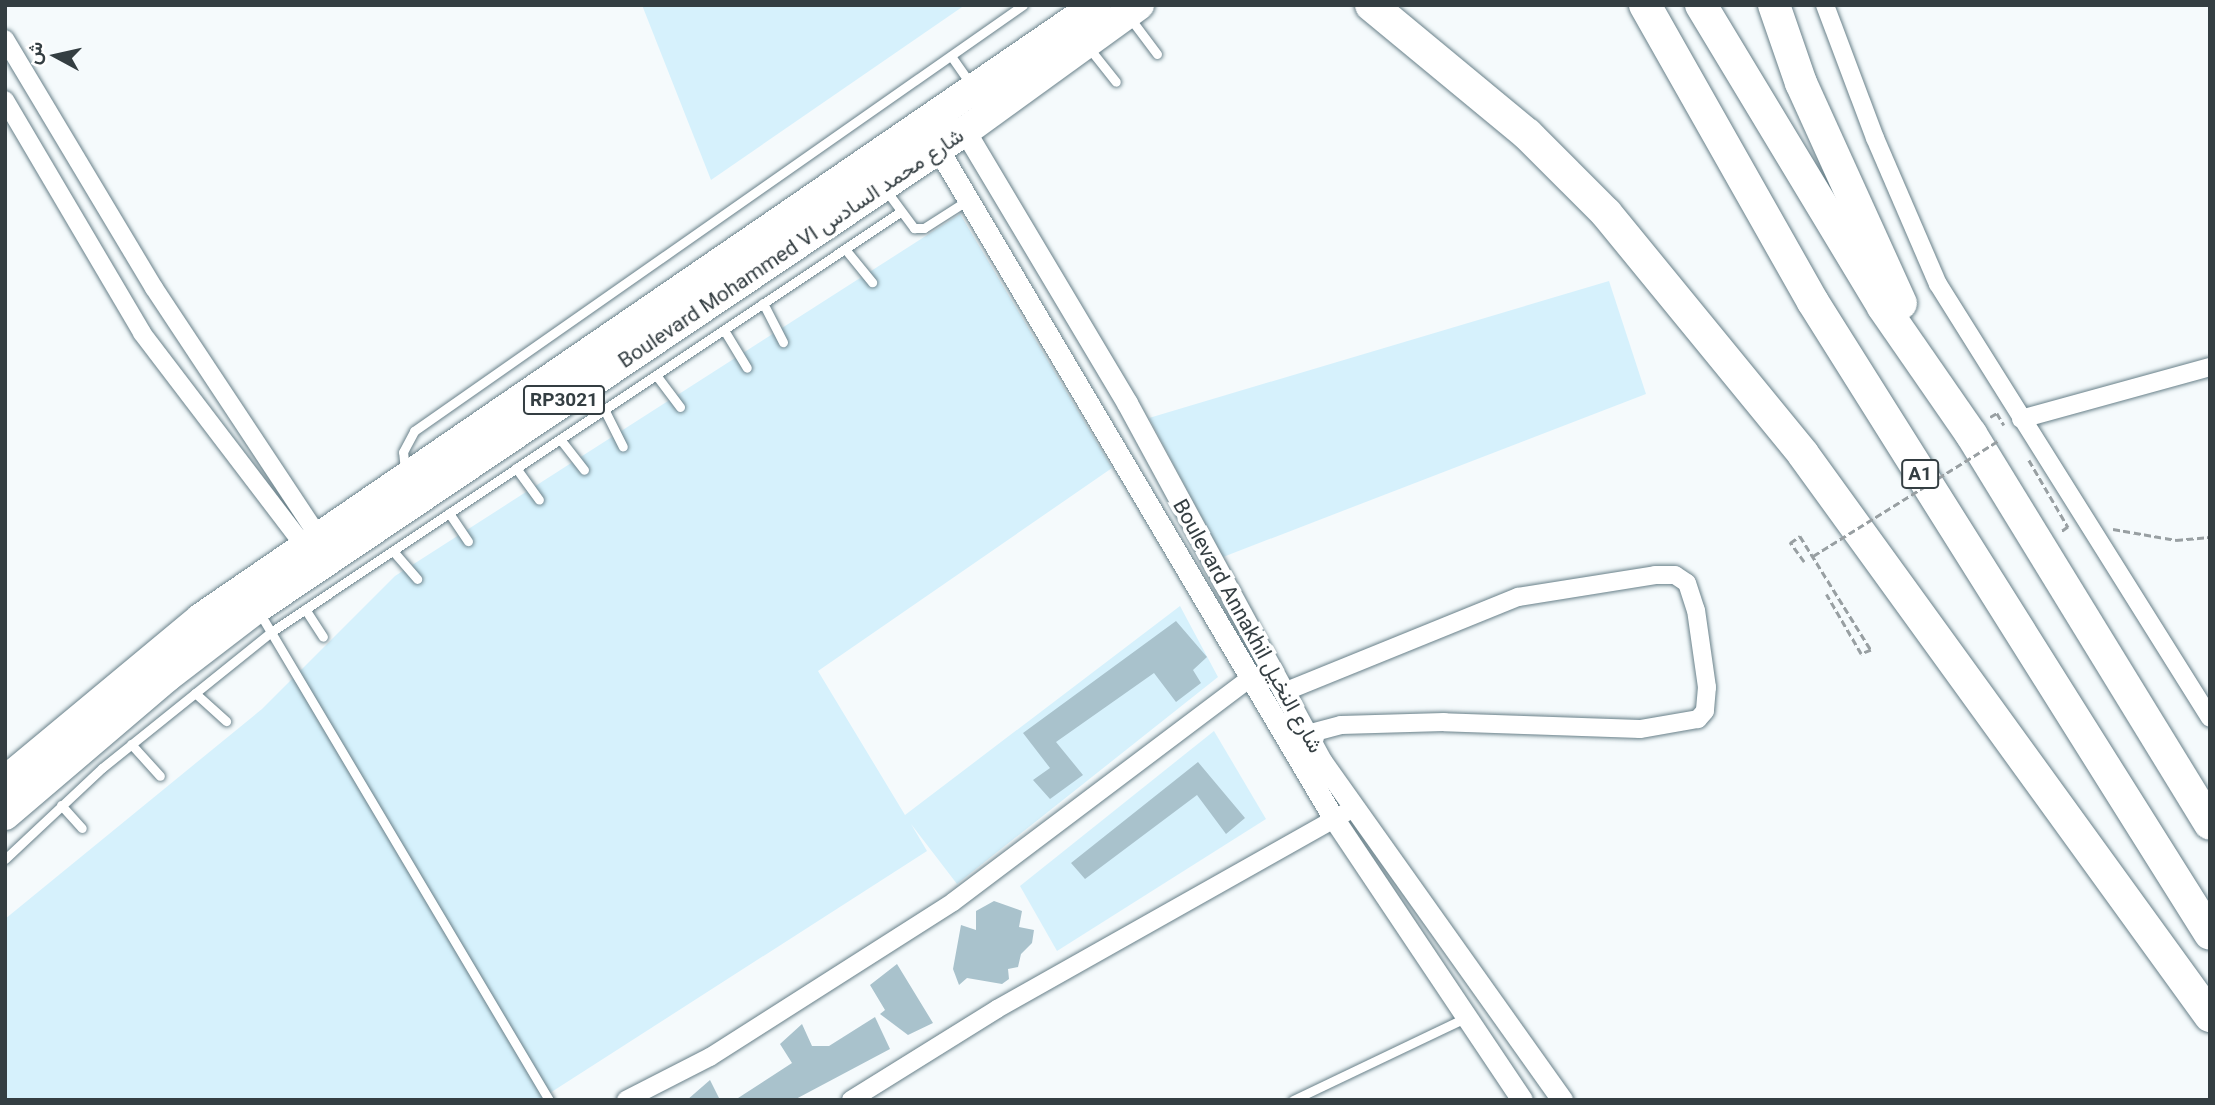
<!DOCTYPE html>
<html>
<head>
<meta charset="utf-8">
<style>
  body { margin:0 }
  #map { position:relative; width:2215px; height:1105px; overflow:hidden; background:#f5fafc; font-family:Roboto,Vazirmatn,sans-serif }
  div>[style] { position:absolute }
  .built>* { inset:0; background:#d6f1fc }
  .building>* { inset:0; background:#a9c2cc }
  .path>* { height:2.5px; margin-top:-1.25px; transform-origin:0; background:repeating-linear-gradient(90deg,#989fa2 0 7px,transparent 0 10.5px) }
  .roads { filter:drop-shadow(0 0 2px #688089) drop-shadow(0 0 2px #688089) }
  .service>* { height:9px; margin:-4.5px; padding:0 4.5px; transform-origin:4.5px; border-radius:4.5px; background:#fff }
  .minor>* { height:18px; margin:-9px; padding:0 9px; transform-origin:9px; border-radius:9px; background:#fff }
  .tertiary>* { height:21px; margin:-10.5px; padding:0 10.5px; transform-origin:10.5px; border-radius:10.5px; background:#fff }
  .trunk>* { height:30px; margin:-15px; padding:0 15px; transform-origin:15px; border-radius:15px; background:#fff }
  .motorway>* { height:32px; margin:-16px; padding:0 16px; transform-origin:16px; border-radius:16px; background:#fff }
  .path-bridge>* { height:2.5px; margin-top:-1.25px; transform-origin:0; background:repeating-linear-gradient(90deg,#989fa2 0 7px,transparent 0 10.5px) }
  span { translate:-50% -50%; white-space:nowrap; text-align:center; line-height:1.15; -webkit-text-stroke:7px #fff; paint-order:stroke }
  .shield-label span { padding:2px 5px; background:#fff; border:2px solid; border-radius:5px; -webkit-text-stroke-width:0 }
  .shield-label { font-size:19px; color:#343e42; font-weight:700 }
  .street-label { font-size:21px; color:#343e42 }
  .frame { position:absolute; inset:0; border:7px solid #343e42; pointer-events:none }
  .north { position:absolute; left:21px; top:21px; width:70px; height:70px; -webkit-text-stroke:5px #fff; paint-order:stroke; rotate:278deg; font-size:19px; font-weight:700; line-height:28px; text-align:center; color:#343e42 }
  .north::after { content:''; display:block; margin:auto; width:24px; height:32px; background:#343e42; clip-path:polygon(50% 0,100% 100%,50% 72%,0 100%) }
</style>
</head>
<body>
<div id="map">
  <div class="built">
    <div style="clip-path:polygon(642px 5px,965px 5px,711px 180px)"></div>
    <div style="clip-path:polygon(960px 214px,1112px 468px,818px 671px,905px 815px,1180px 606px,1218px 677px,957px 884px,911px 824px,927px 851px,539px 1100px,5px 1100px,5px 919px,262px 709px,395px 576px)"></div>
    <div style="clip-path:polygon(1609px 281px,1646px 394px,1223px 557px,1149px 418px)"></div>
    <div style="clip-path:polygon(1214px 731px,1266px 819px,1057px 951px,1020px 886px)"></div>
  </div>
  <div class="building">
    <div style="clip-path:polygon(1176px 621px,1207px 657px,1193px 670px,1201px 683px,1176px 702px,1154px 673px,1056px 742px,1083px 775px,1050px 799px,1033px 780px,1050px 768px,1023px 733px)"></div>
    <div style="clip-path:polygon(1198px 762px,1245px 818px,1226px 834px,1197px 795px,1085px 879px,1071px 863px)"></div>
    <div style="clip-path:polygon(994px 901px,1022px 911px,1019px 927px,1034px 930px,1032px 943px,1021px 954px,1018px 967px,1008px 969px,1009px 979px,1002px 984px,967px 978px,959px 985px,953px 969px,961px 925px,976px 930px,976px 911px)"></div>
    <div style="clip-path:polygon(897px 964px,933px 1023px,908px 1035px,880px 1014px,885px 1010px,870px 985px)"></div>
    <div style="clip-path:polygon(875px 1017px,890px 1049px,794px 1100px,735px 1100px,792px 1063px,780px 1044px,802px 1024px,812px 1046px,829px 1046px)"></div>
    <div style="clip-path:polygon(710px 1080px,720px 1100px,687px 1100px)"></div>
  </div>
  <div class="path">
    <div style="left:1990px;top:417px;width:8px;rotate:-30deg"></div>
    <div style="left:1997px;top:413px;width:14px;rotate:60deg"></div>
    <div style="left:2029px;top:460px;width:78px;rotate:59.8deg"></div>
    <div style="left:2068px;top:527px;width:9px;rotate:144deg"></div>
    <div style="left:2113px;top:529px;width:64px;rotate:9.9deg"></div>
    <div style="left:2176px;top:540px;width:34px;rotate:-5deg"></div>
    <div style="left:1804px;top:562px;width:24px;rotate:-126deg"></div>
    <div style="left:1790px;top:543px;width:12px;rotate:-35deg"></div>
    <div style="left:1800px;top:536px;width:134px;rotate:58.1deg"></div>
    <div style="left:1871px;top:650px;width:11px;rotate:158deg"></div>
    <div style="left:1861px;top:654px;width:69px;rotate:-120.3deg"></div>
  </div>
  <div class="roads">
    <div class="service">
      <div style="left:1130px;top:18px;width:45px;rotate:53.1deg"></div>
      <div style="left:1089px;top:48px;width:43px;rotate:51.5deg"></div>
      <div style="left:951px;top:56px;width:35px;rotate:55deg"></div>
      <div style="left:885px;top:189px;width:49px;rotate:53.4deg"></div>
      <div style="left:914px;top:228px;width:10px"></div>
      <div style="left:924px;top:228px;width:52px;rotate:-32.5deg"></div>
      <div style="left:845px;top:249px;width:43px;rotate:50.7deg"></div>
      <div style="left:763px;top:303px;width:44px;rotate:62.9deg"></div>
      <div style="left:724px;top:330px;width:44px;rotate:58.8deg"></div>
      <div style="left:656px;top:375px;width:40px;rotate:53deg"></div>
      <div style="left:604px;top:409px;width:42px;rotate:63.4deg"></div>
      <div style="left:560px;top:439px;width:39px;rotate:52deg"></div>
      <div style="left:516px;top:468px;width:39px;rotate:54deg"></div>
      <div style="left:405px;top:470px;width:18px;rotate:-96deg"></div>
      <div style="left:403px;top:452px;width:24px;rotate:-62deg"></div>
      <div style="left:414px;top:431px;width:743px;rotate:-34.97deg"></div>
      <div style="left:449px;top:513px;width:34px;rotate:56deg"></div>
      <div style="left:393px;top:551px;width:37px;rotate:49deg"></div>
      <div style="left:305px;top:609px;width:33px;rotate:57deg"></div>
      <div style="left:259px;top:612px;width:568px;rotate:59.28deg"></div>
      <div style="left:195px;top:693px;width:42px;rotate:42.1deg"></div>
      <div style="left:131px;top:744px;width:43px;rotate:47.8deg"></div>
      <div style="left:61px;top:805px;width:31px;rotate:48deg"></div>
      <div style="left:5px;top:859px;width:133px;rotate:-43.2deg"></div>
      <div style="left:102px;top:768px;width:217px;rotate:-38.8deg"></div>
      <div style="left:271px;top:632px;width:756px;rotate:-33.73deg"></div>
      <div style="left:1293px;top:1100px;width:191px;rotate:-25.5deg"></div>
    </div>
    <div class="minor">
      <div style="left:1825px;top:5px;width:142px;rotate:69.4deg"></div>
      <div style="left:1875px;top:138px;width:159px;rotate:66.7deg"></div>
      <div style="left:1938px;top:284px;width:512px;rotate:57.92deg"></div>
      <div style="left:5px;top:39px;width:290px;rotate:59.1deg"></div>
      <div style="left:154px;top:288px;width:299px;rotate:56.5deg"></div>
      <div style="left:5px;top:100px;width:270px;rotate:59.5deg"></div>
      <div style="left:142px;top:333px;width:269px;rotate:52.7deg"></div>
      <div style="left:2021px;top:419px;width:196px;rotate:-15.4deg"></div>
      <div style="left:1284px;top:692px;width:253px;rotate:-22.1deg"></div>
      <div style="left:1518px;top:597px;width:139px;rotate:-9.1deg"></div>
      <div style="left:1655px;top:575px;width:20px"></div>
      <div style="left:1675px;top:575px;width:14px;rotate:34deg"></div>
      <div style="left:1687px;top:583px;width:28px;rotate:72deg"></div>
      <div style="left:1696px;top:610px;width:78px;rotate:81.9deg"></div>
      <div style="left:1707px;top:687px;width:24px;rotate:95deg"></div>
      <div style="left:1705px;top:711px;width:11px;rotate:131deg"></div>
      <div style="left:1698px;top:719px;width:59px;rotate:170.2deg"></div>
      <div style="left:1640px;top:729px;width:196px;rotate:-178deg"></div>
      <div style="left:1444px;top:722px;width:103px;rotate:178.3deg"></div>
      <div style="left:1341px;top:725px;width:35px;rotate:165deg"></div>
      <div style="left:626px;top:1100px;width:94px;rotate:-27.1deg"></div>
      <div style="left:710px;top:1057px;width:288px;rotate:-32.5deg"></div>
      <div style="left:953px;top:902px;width:372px;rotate:-37deg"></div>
      <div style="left:851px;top:1100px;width:172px;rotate:-31.9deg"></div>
      <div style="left:997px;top:1009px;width:409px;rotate:-29.4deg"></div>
    </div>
    <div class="tertiary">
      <div style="left:965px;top:131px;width:317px;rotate:59.2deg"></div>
      <div style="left:1127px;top:403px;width:409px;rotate:61.5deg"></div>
      <div style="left:1322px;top:762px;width:415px;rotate:54.6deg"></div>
      <div style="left:937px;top:147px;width:781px;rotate:59.43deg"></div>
      <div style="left:1334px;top:819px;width:338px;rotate:56.2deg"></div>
    </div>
    <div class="trunk">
      <div style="left:5px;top:781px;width:255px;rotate:-39.7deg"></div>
      <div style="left:201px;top:618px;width:1085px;rotate:-34.41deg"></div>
      <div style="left:5px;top:815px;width:213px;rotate:-40.4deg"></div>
      <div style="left:167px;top:677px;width:113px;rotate:-37.5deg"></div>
      <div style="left:257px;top:608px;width:854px;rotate:-33.97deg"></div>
      <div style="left:965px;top:131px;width:215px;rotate:-35.9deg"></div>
    </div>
    <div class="motorway">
      <div style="left:1371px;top:5px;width:202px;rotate:39.6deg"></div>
      <div style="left:1527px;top:134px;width:112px;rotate:45deg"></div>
      <div style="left:1606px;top:213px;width:311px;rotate:50.7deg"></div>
      <div style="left:1803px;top:454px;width:694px;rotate:54.09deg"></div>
      <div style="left:1645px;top:5px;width:341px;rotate:60.5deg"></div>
      <div style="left:1813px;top:302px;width:746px;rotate:57.86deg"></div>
      <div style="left:1701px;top:5px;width:353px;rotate:58.9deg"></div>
      <div style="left:1883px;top:307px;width:155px;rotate:55.3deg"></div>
      <div style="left:1971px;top:434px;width:457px;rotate:58.5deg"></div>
      <div style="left:1774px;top:5px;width:83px;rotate:70.9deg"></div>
      <div style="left:1801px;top:83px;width:242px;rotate:65.6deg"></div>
    </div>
  </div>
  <div class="path-bridge">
    <div style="left:1813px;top:556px;width:219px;rotate:-31.9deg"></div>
  </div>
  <div class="shield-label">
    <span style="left:564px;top:400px">RP3021</span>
    <span style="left:1920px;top:474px">A1</span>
  </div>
  <div class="street-label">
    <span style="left:791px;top:248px;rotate:-34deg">Boulevard Mohammed VI شارع محمد السادس</span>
    <span style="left:1248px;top:626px;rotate:61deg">Boulevard Annakhil شارع النخيل</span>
  </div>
  <div class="frame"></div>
  <div class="north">ش</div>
</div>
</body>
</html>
